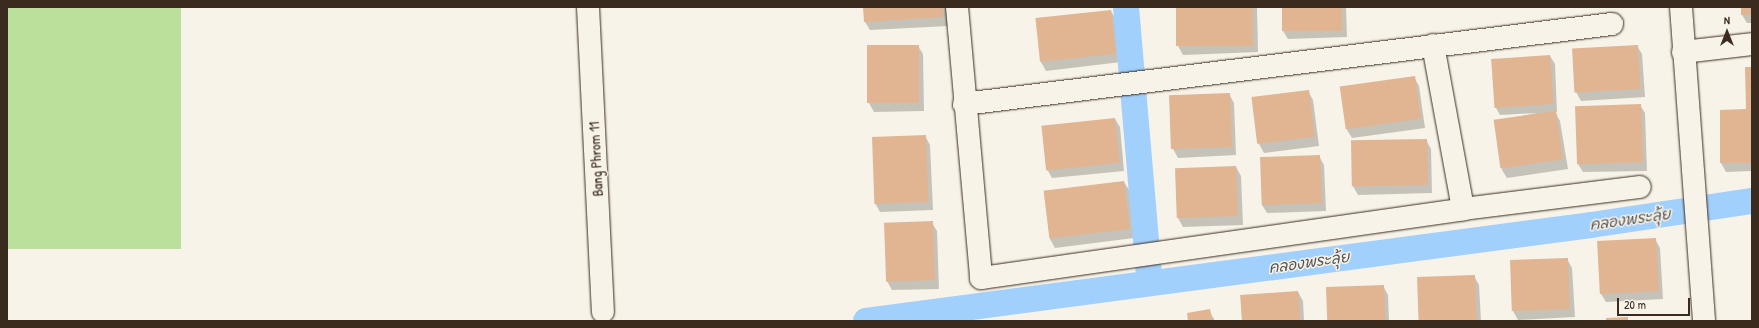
<!DOCTYPE html>
<html>
<head>
<meta charset="utf-8">
<style>
  body { margin:0 }
  #map { position:relative; width:1759px; height:328px; overflow:hidden; background:#f7f3e8; font-family:"Patrick Hand","Playpen Sans Thai",sans-serif }
  div>[style] { position:absolute }
  .green>* { inset:0; background:#bae09b; transform-origin:0 0 }
  .shadow>* { inset:0; background:#0003 }
  .canal>* { height:26px; margin:-13px; padding:0 13px; transform-origin:13px; border-radius:13px; background:#a2d0fd }
  .building>* { inset:0; background:#e1b492; transform-origin:0 0 }
  .roads { filter:drop-shadow(0 0 1px #3b2a1e) drop-shadow(0 0 1px #3b2a1e) }
  .minor>* { height:22px; margin:-11px; padding:0 11px; transform-origin:11px; border-radius:11px; background:#f7f3e8 }
  span { translate:-50% -50%; white-space:nowrap; text-align:center; line-height:1.15; -webkit-text-stroke:3px #f7f3e8; paint-order:stroke }
  .street-label { font-size:14px; color:#3b2a1e }
  .water-label { font-size:15px; color:#555456; font-style:italic }
  .frame { position:absolute; inset:0; border:8px solid #3b2a1e; pointer-events:none }
  .north { position:absolute; left:1707px; top:12px; width:40px; height:40px; -webkit-text-stroke:3px #f7f3e8; paint-order:stroke; rotate:0deg; font-size:11px; font-weight:700; line-height:16px; text-align:center; color:#3b2a1e }
  .north::after { content:''; display:block; margin:auto; width:14px; height:18px; background:#3b2a1e; clip-path:polygon(50% 0,100% 100%,50% 72%,0 100%) }
  .scale { position:absolute; left:1617px; top:298px; width:73px; height:18px; box-sizing:border-box; border:2px solid #3b2a1e; border-top:0; padding-left:5px; font-size:12px; line-height:14px; white-space:nowrap; color:#3b2a1e; -webkit-text-stroke:3px #f7f3e8; paint-order:stroke }
</style>
</head>
<body>
<div id="map">
  <div class="green">
    <div style="left:7px;top:7px;width:174px;height:242px"></div>
  </div>
  <div class="shadow">
    <div style="clip-path:polygon(864px 7px,946px 7px,948px 26px,870px 30px,865px 22px)"></div>
    <div style="clip-path:polygon(1177px 7px,1257px 7px,1258px 52px,1183px 55px,1178px 46px)"></div>
    <div style="clip-path:polygon(1283px 7px,1346px 7px,1347px 37px,1288px 39px,1283px 31px)"></div>
    <div style="clip-path:polygon(1742px 7px,1752px 7px,1752px 23px,1747px 23px,1742px 15px)"></div>
    <div style="clip-path:polygon(1111px 11px,1116px 20px,1121px 62px,1046px 71px,1041px 62px,1037px 20px)"></div>
    <div style="clip-path:polygon(918px 46px,923px 54px,924px 111px,874px 112px,869px 103px)"></div>
    <div style="clip-path:polygon(1637px 46px,1642px 54px,1645px 97px,1581px 101px,1576px 92px)"></div>
    <div style="clip-path:polygon(1550px 56px,1555px 64px,1557px 112px,1555px 112px,1560px 121px,1568px 169px,1507px 178px,1502px 170px,1495px 121px,1537px 113px,1500px 115px,1495px 106px)"></div>
    <div style="clip-path:polygon(1752px 68px,1752px 171px,1726px 172px,1721px 163px,1721px 111px,1747px 110px)"></div>
    <div style="clip-path:polygon(1414px 77px,1419px 86px,1425px 128px,1352px 138px,1347px 130px,1341px 88px)"></div>
    <div style="clip-path:polygon(1308px 91px,1313px 100px,1319px 146px,1264px 153px,1259px 144px,1252px 98px)"></div>
    <div style="clip-path:polygon(1229px 94px,1234px 103px,1236px 155px,1178px 158px,1173px 149px)"></div>
    <div style="clip-path:polygon(1640px 105px,1645px 113px,1647px 171px,1583px 172px,1578px 164px)"></div>
    <div style="clip-path:polygon(1115px 119px,1120px 127px,1124px 171px,1052px 178px,1047px 169px)"></div>
    <div style="clip-path:polygon(925px 136px,930px 145px,933px 210px,880px 212px,875px 203px)"></div>
    <div style="clip-path:polygon(1426px 140px,1431px 149px,1432px 193px,1358px 195px,1353px 186px)"></div>
    <div style="clip-path:polygon(1319px 156px,1324px 165px,1326px 211px,1267px 213px,1262px 205px)"></div>
    <div style="clip-path:polygon(1236px 167px,1241px 176px,1243px 225px,1183px 227px,1178px 218px)"></div>
    <div style="clip-path:polygon(1124px 182px,1129px 190px,1134px 238px,1055px 248px,1050px 239px,1044px 191px)"></div>
    <div style="clip-path:polygon(932px 223px,937px 231px,939px 289px,892px 290px,887px 281px)"></div>
    <div style="clip-path:polygon(1655px 239px,1660px 248px,1663px 299px,1606px 302px,1601px 294px)"></div>
    <div style="clip-path:polygon(1567px 259px,1572px 268px,1575px 317px,1518px 320px,1513px 311px)"></div>
    <div style="clip-path:polygon(1474px 276px,1479px 285px,1481px 321px,1419px 321px)"></div>
    <div style="clip-path:polygon(1383px 286px,1388px 295px,1389px 321px,1328px 321px)"></div>
    <div style="clip-path:polygon(1298px 292px,1303px 301px,1304px 321px,1243px 321px)"></div>
    <div style="clip-path:polygon(1209px 310px,1215px 321px,1189px 321px)"></div>
  </div>
  <div class="canal">
    <div style="left:1126px;top:7px;width:272px;rotate:85.1deg"></div>
    <div style="left:866px;top:321px;width:731px;rotate:-7.54deg"></div>
    <div style="left:1591px;top:225px;width:163px;rotate:-8.5deg"></div>
  </div>
  <div class="building">
    <div style="clip-path:polygon(863px 7px,943px 7px,943px 17px,864px 22px)"></div>
    <div style="left:1176px;top:7px;width:77px;height:39px"></div>
    <div style="left:1282px;top:7px;width:60px;height:24px"></div>
    <div style="left:1741px;top:7px;width:11px;height:8px"></div>
    <div style="left:1111px;top:10px;width:44px;height:76px;rotate:84deg"></div>
    <div style="left:867px;top:45px;width:52px;height:58px"></div>
    <div style="left:1638px;top:45px;width:44px;height:66px;rotate:87deg"></div>
    <div style="left:1550px;top:55px;width:49px;height:59px;rotate:86deg"></div>
    <div style="clip-path:polygon(1745px 67px,1752px 67px,1752px 163px,1720px 163px,1720px 110px,1746px 109px)"></div>
    <div style="left:1415px;top:76px;width:43px;height:76px;rotate:82deg"></div>
    <div style="left:1309px;top:90px;width:47px;height:58px;rotate:83deg"></div>
    <div style="left:1230px;top:93px;width:54px;height:61px;rotate:88deg"></div>
    <div style="left:1641px;top:104px;width:58px;height:66px;rotate:88deg"></div>
    <div style="left:1556px;top:111px;width:49px;height:63px;rotate:82deg"></div>
    <div style="left:1115px;top:118px;width:45px;height:74px;rotate:84deg"></div>
    <div style="left:926px;top:135px;width:67px;height:54px;rotate:88deg"></div>
    <div style="left:1427px;top:139px;width:46px;height:76px;rotate:89deg"></div>
    <div style="left:1320px;top:155px;width:48px;height:60px;rotate:88deg"></div>
    <div style="left:1236px;top:166px;width:50px;height:61px;rotate:88deg"></div>
    <div style="left:1124px;top:181px;width:48px;height:81px;rotate:83deg"></div>
    <div style="left:933px;top:221px;width:59px;height:49px;rotate:88deg"></div>
    <div style="left:1656px;top:238px;width:53px;height:59px;rotate:87deg"></div>
    <div style="left:1568px;top:258px;width:51px;height:58px;rotate:88deg"></div>
    <div style="left:1475px;top:275px;width:46px;height:58px;rotate:88deg"></div>
    <div style="left:1384px;top:285px;width:36px;height:58px;rotate:88deg"></div>
    <div style="left:1298px;top:291px;width:30px;height:58px;rotate:86deg"></div>
    <div style="clip-path:polygon(1210px 309px,1212px 321px,1188px 321px,1187px 313px)"></div>
    <div style="clip-path:polygon(1628px 317px,1628px 321px,1606px 321px,1606px 318px)"></div>
  </div>
  <div class="roads">
    <div class="minor">
      <div style="left:588px;top:7px;width:305px;rotate:87.2deg"></div>
      <div style="left:957px;top:7px;width:272px;rotate:84.9deg"></div>
      <div style="left:981px;top:278px;width:487px;rotate:-8.1deg"></div>
      <div style="left:1463px;top:209px;width:178px;rotate:-7.1deg"></div>
      <div style="left:1681px;top:7px;width:315px;rotate:85.8deg"></div>
      <div style="left:1433px;top:45px;width:167px;rotate:79.6deg"></div>
      <div style="left:1683px;top:52px;width:69px;rotate:-6.6deg"></div>
      <div style="left:964px;top:104px;width:653px;rotate:-7.04deg"></div>
    </div>
  </div>
  <div class="street-label">
    <span style="left:596px;top:159px;rotate:-93deg">Bang Phrom 11</span>
  </div>
  <div class="water-label">
    <span style="left:1630px;top:219px;rotate:-8deg">คลองพระลุ้ย</span>
    <span style="left:1309px;top:262px;rotate:-8deg">คลองพระลุ้ย</span>
  </div>
  <div class="frame"></div>
  <div class="north">N</div>
  <div class="scale">20 m</div>
</div>
</body>
</html>
